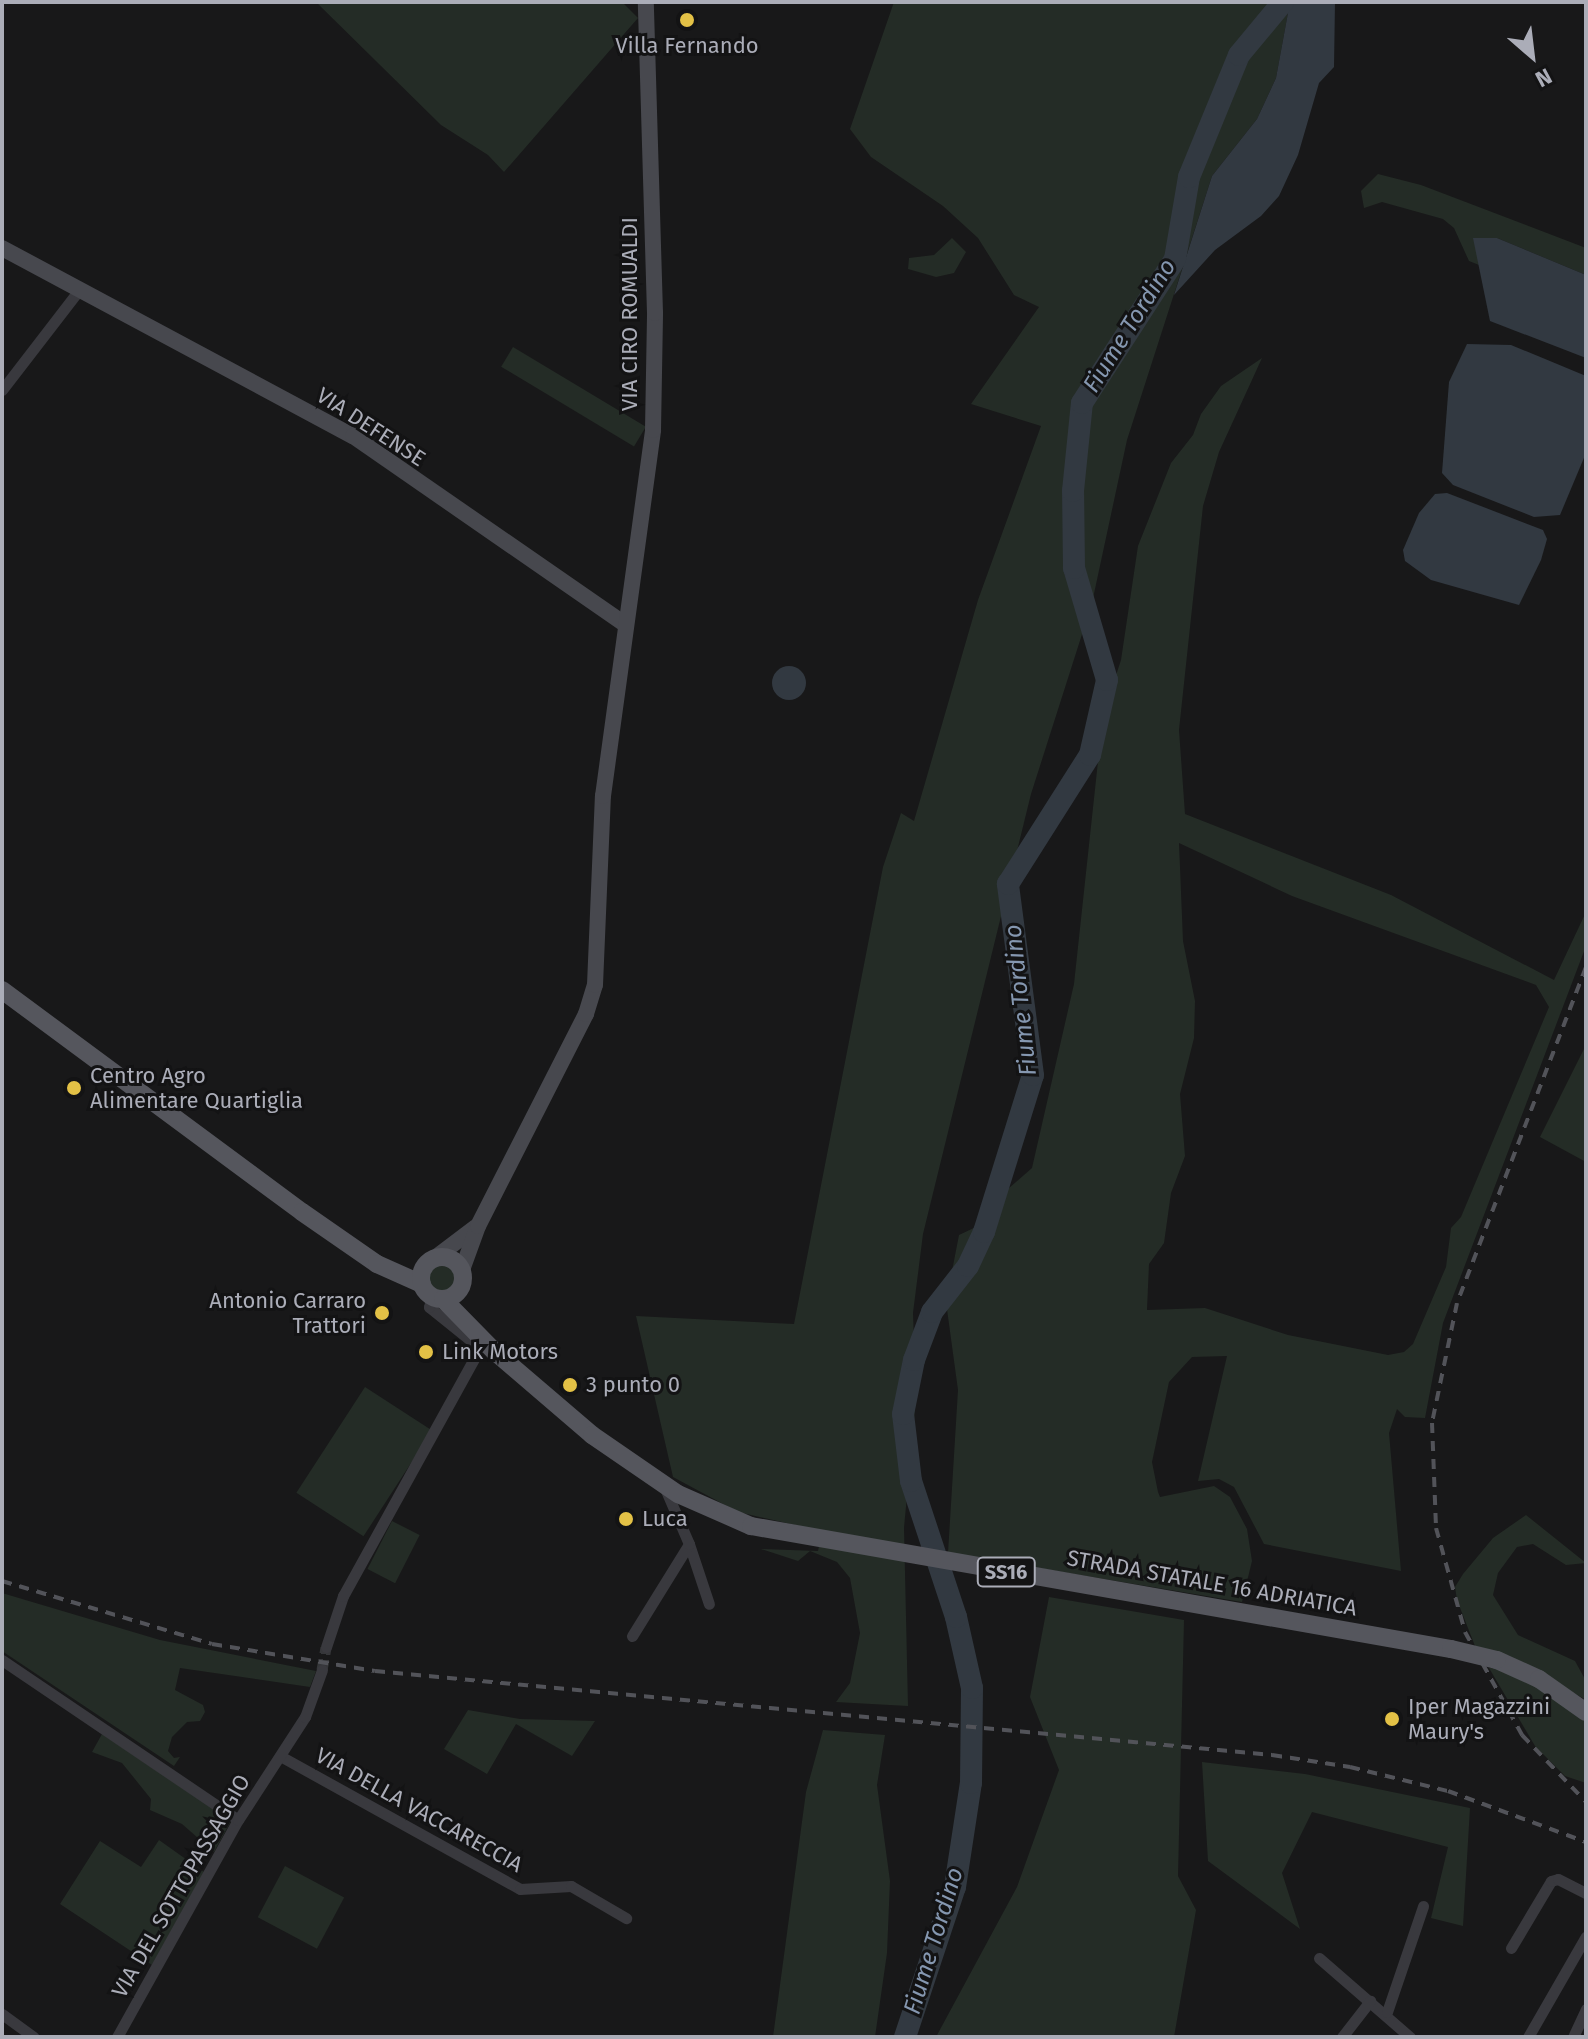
<!DOCTYPE html>
<html>
<head>
<meta charset="utf-8">
<style>
  body { margin:0 }
  #map { position:relative; width:1588px; height:2039px; overflow:hidden; background:#181819; font-family:"Fira Sans",sans-serif }
  div>[style] { position:absolute }
  .green>* { inset:0; background:#242c26; transform-origin:0 0 }
  .round { border-radius:50% }
  .water>* { inset:0; background:#323941 }
  .river>* { height:22px; margin:-11px; padding:0 11px; transform-origin:11px; border-radius:11px; background:#323941 }
  .street-tunnel>* { height:11px; margin-top:-5.5px; transform-origin:0; background:repeating-linear-gradient(90deg,#353639 0 11px,transparent 0 16.5px) }
  .street>* { height:11px; margin:-5.5px; padding:0 5.5px; transform-origin:5.5px; border-radius:5.5px; background:#39393e }
  .secondary>* { height:16px; margin:-8px; padding:0 8px; transform-origin:8px; border-radius:8px; background:#47484e }
  .primary>* { height:18px; margin:-9px; padding:0 9px; transform-origin:9px; border-radius:9px; background:#55565d }
  .primary>.ring { margin:-9px; padding:0; box-sizing:content-box; background:none; border:18px solid #55565d; border-radius:50% }
  .rail>* { height:4px; margin-top:-2px; transform-origin:0; background:repeating-linear-gradient(90deg,#525359 0 10px,transparent 0 18px) }
  .primary-bridge>* { height:18px; margin:-9px; padding:0 9px; transform-origin:9px; border-radius:9px; background:#55565d }
  .dots>* { width:22px; height:22px; translate:-50% -50%; box-sizing:border-box; border:4px solid #131314; border-radius:50% }
  span { translate:-50% -50%; white-space:nowrap; text-align:center; line-height:1.15; -webkit-text-stroke:6px #131314; paint-order:stroke }
  .shield-label span { padding:2px 6px; background:#131314; border:2px solid; border-radius:6px; -webkit-text-stroke-width:0 }
  .shield-label { font-size:20px; color:#abadb8; font-weight:700 }
  .poi-label { font-size:22px; color:#abadb8 }
  .left { translate:0 -50%; text-align:left }
  .right { translate:-100% -50%; text-align:right }
  .street-label { font-size:22px; color:#abadb8 }
  .water-label { font-size:24px; color:#8597b0; font-style:italic }
  .frame { position:absolute; inset:0; border:4px solid #abadb8; pointer-events:none }
  .north { position:absolute; left:1492px; top:16px; width:80px; height:80px; -webkit-text-stroke:6px #131314; paint-order:stroke; rotate:152deg; font-size:22px; font-weight:700; line-height:32px; text-align:center; color:#abadb8 }
  .north::after { content:''; display:block; margin:auto; width:28px; height:36px; background:#abadb8; clip-path:polygon(50% 0,100% 100%,50% 72%,0 100%) }
</style>
</head>
<body>
<div id="map">
  <div class="green">
    <div style="clip-path:polygon(316px 2px,622px 2px,638px 18px,504px 172px,488px 155px,441px 125px)"></div>
    <div style="clip-path:polygon(894px 2px,1290px 2px,1276px 78px,1257px 119px,1212px 176px,1127px 440px,1092px 603px,1031px 794px,923px 1234px,913px 1313px,916px 1398px,904px 1528px,908px 1706px,836px 1702px,850px 1683px,860px 1633px,850px 1578px,837px 1562px,810px 1551px,798px 1561px,761px 1549px,818px 1551px,822px 1531px,738px 1512px,673px 1477px,636px 1316px,794px 1324px,883px 867px,901px 813px,914px 821px,978px 600px,1041px 426px,971px 404px,1039px 307px,1014px 295px,978px 238px,943px 206px,871px 157px,850px 129px)"></div>
    <div style="clip-path:polygon(1378px 174px,1421px 185px,1586px 248px,1586px 275px,1497px 238px,1479px 258px,1479px 265px,1469px 261px,1454px 228px,1443px 219px,1382px 202px,1364px 208px,1361px 191px)"></div>
    <div style="clip-path:polygon(952px 238px,966px 252px,954px 273px,936px 277px,908px 269px,909px 258px,934px 255px)"></div>
    <div style="left:513px;top:347px;width:155px;height:23px;rotate:31deg"></div>
    <div style="clip-path:polygon(evenodd,1262px 358px,1219px 452px,1203px 506px,1179px 730px,1185px 814px,1391px 895px,1554px 980px,1586px 912px,1586px 946px,1443px 1323px,1425px 1418px,1405px 1417px,1397px 1409px,1389px 1433px,1401px 1571px,1264px 1544px,1234px 1487px,1219px 1479px,1198px 1481px,1227px 1356px,1192px 1357px,1169px 1382px,1152px 1462px,1158px 1492px,1160px 1497px,1214px 1486px,1230px 1497px,1247px 1529px,1252px 1561px,1242px 1602px,948px 1553px,958px 1390px,946px 1302px,959px 1235px,997px 1217px,1001px 1195px,1032px 1168px,1074px 984px,1103px 715px,1121px 660px,1138px 546px,1171px 463px,1193px 435px,1201px 414px,1221px 386px,1262px 358px,1179px 843px,1292px 896px,1536px 985px,1549px 1007px,1461px 1217px,1451px 1228px,1446px 1267px,1413px 1344px,1404px 1352px,1388px 1355px,1288px 1335px,1205px 1308px,1147px 1310px,1149px 1264px,1164px 1243px,1171px 1193px,1185px 1156px,1180px 1094px,1194px 1038px,1195px 1001px,1183px 941px,1179px 843px)"></div>
    <div style="clip-path:polygon(1586px 1045px,1586px 1162px,1540px 1137px)"></div>
    <div class="round" style="left:425px;top:1261px;width:34px;height:34px"></div>
    <div style="left:365px;top:1387px;width:80px;height:126px;rotate:33deg"></div>
    <div style="clip-path:polygon(1526px 1515px,1586px 1563px,1566px 1565px,1533px 1544px,1517px 1547px,1498px 1573px,1493px 1595px,1518px 1635px,1575px 1661px,1586px 1681px,1586px 1700px,1510px 1656px,1475px 1646px,1457px 1600px,1455px 1587px,1463px 1574px,1493px 1538px)"></div>
    <div style="left:392px;top:1521px;width:31px;height:54px;rotate:27deg"></div>
    <div style="clip-path:polygon(2px 1593px,160px 1640px,316px 1671px,310px 1687px,180px 1668px,175px 1690px,203px 1705px,205px 1712px,200px 1721px,187px 1722px,172px 1737px,168px 1751px,174px 1758px,180px 1757px,174px 1766px,2px 1651px)"></div>
    <div style="clip-path:polygon(1049px 1597px,1184px 1620px,1178px 1876px,1196px 1910px,1174px 2037px,936px 2037px,1017px 1887px,1059px 1770px,1030px 1697px)"></div>
    <div style="clip-path:polygon(1499px 1667px,1562px 1701px,1586px 1722px,1586px 1783px,1565px 1776px,1535px 1746px,1489px 1668px)"></div>
    <div style="clip-path:polygon(468px 1710px,520px 1719px,595px 1721px,572px 1756px,516px 1724px,487px 1774px,444px 1749px)"></div>
    <div style="clip-path:polygon(823px 1730px,885px 1735px,877px 1785px,890px 1881px,887px 1953px,875px 2037px,773px 2037px,806px 1792px)"></div>
    <div style="clip-path:polygon(102px 1734px,231px 1821px,214px 1852px,182px 1824px,150px 1810px,151px 1799px,122px 1763px,92px 1752px)"></div>
    <div style="clip-path:polygon(1202px 1762px,1305px 1774px,1470px 1808px,1463px 1926px,1431px 1918px,1448px 1847px,1312px 1812px,1282px 1873px,1300px 1929px,1208px 1861px)"></div>
    <div style="clip-path:polygon(159px 1840px,204px 1872px,152px 1965px,60px 1904px,100px 1841px,141px 1867px)"></div>
    <div style="left:285px;top:1866px;width:67px;height:58px;rotate:28deg"></div>
  </div>
  <div class="water">
    <div style="clip-path:polygon(1290px 2px,1335px 2px,1334px 67px,1319px 83px,1298px 155px,1279px 196px,1261px 216px,1215px 250px,1174px 295px,1212px 176px,1257px 119px,1276px 78px)"></div>
    <div style="clip-path:polygon(1473px 238px,1497px 238px,1586px 275px,1586px 358px,1490px 321px)"></div>
    <div style="clip-path:polygon(1467px 344px,1511px 345px,1586px 376px,1586px 453px,1560px 515px,1534px 517px,1453px 485px,1442px 473px,1449px 382px)"></div>
    <div style="clip-path:polygon(1447px 493px,1543px 530px,1547px 539px,1541px 560px,1519px 605px,1431px 580px,1405px 561px,1403px 550px,1419px 513px,1435px 494px)"></div>
    <div class="round" style="left:772px;top:666px;width:34px;height:34px"></div>
  </div>
  <div class="river">
    <div style="left:905px;top:2037px;width:158px;rotate:-71.6deg"></div>
    <div style="left:955px;top:1887px;width:105px;rotate:-81.3deg"></div>
    <div style="left:971px;top:1783px;width:95px;rotate:-89.4deg"></div>
    <div style="left:972px;top:1688px;width:73px;rotate:-102.7deg"></div>
    <div style="left:956px;top:1617px;width:143px;rotate:-108.3deg"></div>
    <div style="left:911px;top:1481px;width:67px;rotate:-96.8deg"></div>
    <div style="left:903px;top:1414px;width:55px;rotate:-78.5deg"></div>
    <div style="left:914px;top:1360px;width:51px;rotate:-69.4deg"></div>
    <div style="left:932px;top:1312px;width:58px;rotate:-52deg"></div>
    <div style="left:968px;top:1266px;width:38px;rotate:-65deg"></div>
    <div style="left:984px;top:1232px;width:164px;rotate:-72.7deg"></div>
    <div style="left:1033px;top:1075px;width:193px;rotate:-97.5deg"></div>
    <div style="left:1008px;top:884px;width:153px;rotate:-57.6deg"></div>
    <div style="left:1090px;top:755px;width:77px;rotate:-77.2deg"></div>
    <div style="left:1107px;top:680px;width:117px;rotate:-106.4deg"></div>
    <div style="left:1074px;top:568px;width:77px;rotate:-90.7deg"></div>
    <div style="left:1073px;top:491px;width:88px;rotate:-84.2deg"></div>
    <div style="left:1082px;top:403px;width:171px;rotate:-57.1deg"></div>
    <div style="left:1175px;top:259px;width:83px;rotate:-80.3deg"></div>
    <div style="left:1189px;top:177px;width:132px;rotate:-67.7deg"></div>
    <div style="left:1239px;top:55px;width:69px;rotate:-50.3deg"></div>
  </div>
  <div class="street-tunnel">
    <div style="left:322px;top:1670px;width:23px;rotate:-80deg"></div>
  </div>
  <div class="street">
    <div style="left:2px;top:390px;width:126px;rotate:-52.4deg"></div>
    <div style="left:689px;top:1544px;width:63px;rotate:71.6deg"></div>
    <div style="left:632px;top:1636px;width:108px;rotate:-58.2deg"></div>
    <div style="left:689px;top:1544px;width:63px;rotate:-113.3deg"></div>
    <div style="left:326px;top:1647px;width:54px;rotate:-71.6deg"></div>
    <div style="left:343px;top:1596px;width:277px;rotate:-61.1deg"></div>
    <div style="left:477px;top:1353px;width:9px;rotate:-103deg"></div>
    <div style="left:475px;top:1344px;width:59px;rotate:-141.2deg"></div>
    <div style="left:429px;top:1307px;width:11px;rotate:-75deg"></div>
    <div style="left:2px;top:1660px;width:285px;rotate:34.1deg"></div>
    <div style="left:282px;top:1757px;width:272px;rotate:29deg"></div>
    <div style="left:520px;top:1889px;width:51px;rotate:-3.4deg"></div>
    <div style="left:571px;top:1886px;width:64px;rotate:30.2deg"></div>
    <div style="left:1511px;top:1948px;width:78px;rotate:-59.2deg"></div>
    <div style="left:1551px;top:1881px;width:7px;rotate:-16deg"></div>
    <div style="left:1558px;top:1879px;width:31px;rotate:27deg"></div>
    <div style="left:1319px;top:1958px;width:121px;rotate:41deg"></div>
    <div style="left:1387px;top:2012px;width:112px;rotate:-71.2deg"></div>
    <div style="left:2px;top:2014px;width:39px;rotate:36deg"></div>
    <div style="left:117px;top:2037px;width:248px;rotate:-60.9deg"></div>
    <div style="left:238px;top:1820px;width:123px;rotate:-57deg"></div>
    <div style="left:305px;top:1717px;width:50px;rotate:-70.1deg"></div>
    <div style="left:1342px;top:2037px;width:46px;rotate:-52.1deg"></div>
    <div style="left:1528px;top:2037px;width:116px;rotate:-60.1deg"></div>
    <div style="left:1573px;top:2037px;width:31px;rotate:-65deg"></div>
  </div>
  <div class="secondary">
    <div style="left:2px;top:248px;width:398px;rotate:28.2deg"></div>
    <div style="left:353px;top:436px;width:331px;rotate:34.7deg"></div>
    <div style="left:435px;top:1258px;width:51px;rotate:-37.1deg"></div>
    <div style="left:462px;top:1270px;width:47px;rotate:-70deg"></div>
    <div style="left:478px;top:1226px;width:238px;rotate:-63deg"></div>
    <div style="left:586px;top:1014px;width:30px;rotate:-73deg"></div>
    <div style="left:595px;top:985px;width:189px;rotate:-87.6deg"></div>
    <div style="left:603px;top:796px;width:369px;rotate:-82.2deg"></div>
    <div style="left:653px;top:430px;width:117px;rotate:-89deg"></div>
    <div style="left:655px;top:313px;width:311px;rotate:-91.7deg"></div>
  </div>
  <div class="primary">
    <div style="left:2px;top:990px;width:373px;rotate:36.5deg"></div>
    <div style="left:302px;top:1212px;width:91px;rotate:34.7deg"></div>
    <div style="left:377px;top:1264px;width:49px;rotate:24deg"></div>
    <div class="ring" style="left:421px;top:1257px;width:24px;height:24px"></div>
    <div style="left:443px;top:1299px;width:73px;rotate:45.6deg"></div>
    <div style="left:494px;top:1351px;width:129px;rotate:40.6deg"></div>
    <div style="left:592px;top:1435px;width:104px;rotate:34.5deg"></div>
    <div style="left:678px;top:1494px;width:80px;rotate:23.7deg"></div>
    <div style="left:751px;top:1526px;width:711px;rotate:9.97deg"></div>
    <div style="left:1497px;top:1660px;width:46px;rotate:24.3deg"></div>
    <div style="left:1539px;top:1679px;width:57px;rotate:35.1deg"></div>
  </div>
  <div class="rail">
    <div style="left:1586px;top:967px;width:360px;rotate:111deg"></div>
    <div style="left:1457px;top:1303px;width:123px;rotate:101.8deg"></div>
    <div style="left:1432px;top:1423px;width:105px;rotate:87.8deg"></div>
    <div style="left:1436px;top:1528px;width:108px;rotate:74.4deg"></div>
    <div style="left:1465px;top:1632px;width:118px;rotate:61deg"></div>
    <div style="left:1522px;top:1735px;width:93px;rotate:46.3deg"></div>
    <div style="left:2px;top:1581px;width:219px;rotate:16.7deg"></div>
    <div style="left:212px;top:1644px;width:165px;rotate:9.4deg"></div>
    <div style="left:375px;top:1671px;width:901px;rotate:5.35deg"></div>
    <div style="left:1272px;top:1755px;width:79px;rotate:8.7deg"></div>
    <div style="left:1350px;top:1767px;width:101px;rotate:13.8deg"></div>
    <div style="left:1448px;top:1791px;width:147px;rotate:20.3deg"></div>
  </div>
  <div class="primary-bridge">
    <div style="left:1451px;top:1649px;width:47px;rotate:13.4deg"></div>
  </div>
  <div class="dots">
    <div style="left:687px;top:20px;background:#e3c146"></div>
    <div style="left:74px;top:1088px;background:#e3c146"></div>
    <div style="left:382px;top:1313px;background:#e3c146"></div>
    <div style="left:426px;top:1352px;background:#e3c146"></div>
    <div style="left:570px;top:1385px;background:#e3c146"></div>
    <div style="left:626px;top:1519px;background:#e3c146"></div>
    <div style="left:1392px;top:1719px;background:#e3c146"></div>
  </div>
  <div class="shield-label">
    <span style="left:1006px;top:1572px">SS16</span>
  </div>
  <div class="poi-label">
    <span style="left:687px;top:46px">Villa Fernando</span>
    <span class="left" style="left:90px;top:1088px">Centro Agro<br>Alimentare Quartiglia</span>
    <span class="right" style="left:366px;top:1313px">Antonio Carraro<br>Trattori</span>
    <span class="left" style="left:442px;top:1352px">Link Motors</span>
    <span class="left" style="left:586px;top:1385px">3 punto 0</span>
    <span class="left" style="left:642px;top:1519px">Luca</span>
    <span class="left" style="left:1408px;top:1719px">Iper Magazzini<br>Maury's</span>
  </div>
  <div class="street-label">
    <span style="left:630px;top:314px;rotate:-90deg">VIA CIRO ROMUALDI</span>
    <span style="left:371px;top:427px;rotate:33deg">VIA DEFENSE</span>
    <span style="left:1212px;top:1583px;rotate:10deg">STRADA STATALE 16 ADRIATICA</span>
    <span style="left:419px;top:1810px;rotate:29deg">VIA DELLA VACCARECCIA</span>
    <span style="left:181px;top:1886px;rotate:-60deg">VIA DEL SOTTOPASSAGGIO</span>
  </div>
  <div class="water-label">
    <span style="left:1130px;top:326px;rotate:-58deg">Fiume Tordino</span>
    <span style="left:1021px;top:1000px;rotate:-96deg">Fiume Tordino</span>
    <span style="left:934px;top:1941px;rotate:-73deg">Fiume Tordino</span>
  </div>
  <div class="frame"></div>
  <div class="north">N</div>
</div>
</body>
</html>
